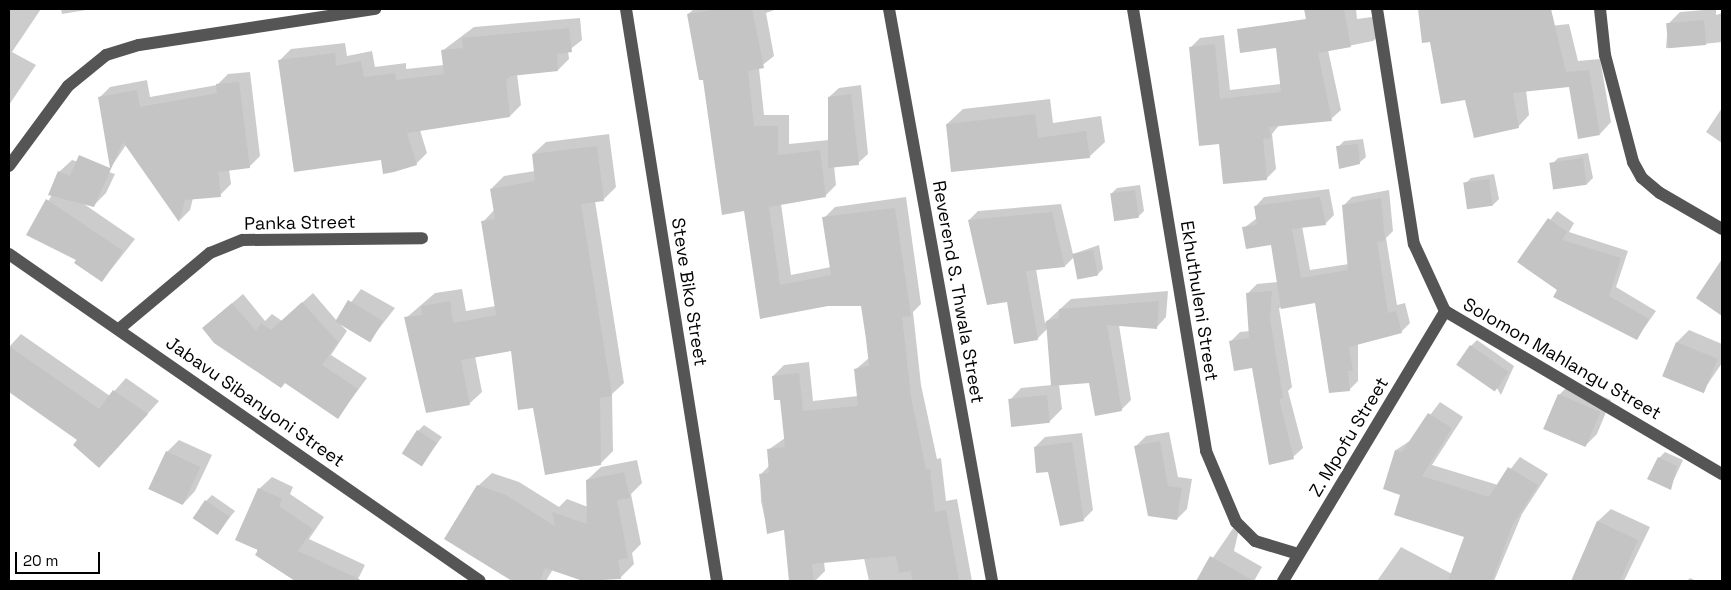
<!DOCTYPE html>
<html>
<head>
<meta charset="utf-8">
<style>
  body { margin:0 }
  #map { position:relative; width:1731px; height:590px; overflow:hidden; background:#fff; font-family:"Space Grotesk",sans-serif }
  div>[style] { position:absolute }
  .shadow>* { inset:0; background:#0003 }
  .building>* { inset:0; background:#c4c4c4; transform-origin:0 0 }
  .minor>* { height:12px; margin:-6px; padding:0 6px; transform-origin:6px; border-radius:6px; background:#555 }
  span { translate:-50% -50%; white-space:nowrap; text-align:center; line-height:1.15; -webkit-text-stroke:4.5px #fff; paint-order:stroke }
  .street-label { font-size:18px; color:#000 }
  .frame { position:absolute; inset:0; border:10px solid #000; pointer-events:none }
  .scale { position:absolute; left:15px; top:552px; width:85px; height:22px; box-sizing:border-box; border:2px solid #000; border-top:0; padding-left:6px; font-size:15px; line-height:18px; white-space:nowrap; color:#000; -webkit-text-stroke:4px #fff; paint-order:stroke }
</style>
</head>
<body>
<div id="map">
  <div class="shadow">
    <div style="clip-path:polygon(9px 9px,41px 9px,12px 52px,36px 65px,9px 105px)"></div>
    <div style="clip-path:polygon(61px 9px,92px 9px,62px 14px)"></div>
    <div style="clip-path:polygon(694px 9px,777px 9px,766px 13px,774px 56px,759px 68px,764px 115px,789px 115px,789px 144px,829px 140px,829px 97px,839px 88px,861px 85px,868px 154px,858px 163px,834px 166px,836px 185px,825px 196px,781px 204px,791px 275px,831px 267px,824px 218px,835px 207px,906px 197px,921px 304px,913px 312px,921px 385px,937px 459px,941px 458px,946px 501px,957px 499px,972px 581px,869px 581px,864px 558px,824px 562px,825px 571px,815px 581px,790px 581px,785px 529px,768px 533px,761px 501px,760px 475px,770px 465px,768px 450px,785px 438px,781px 398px,773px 376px,784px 365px,809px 362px,813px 401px,858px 396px,856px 369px,869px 358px,862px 305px,828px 304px,761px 318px,745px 210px,705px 78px,688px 14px)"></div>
    <div style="clip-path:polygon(1323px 9px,1356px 9px,1357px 19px,1380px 16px,1382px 32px,1373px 41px,1328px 50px,1341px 110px,1331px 119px,1280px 124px,1272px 134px,1276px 169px,1266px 179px,1220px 143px,1190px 48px,1200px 38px,1224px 35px,1230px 90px,1281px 84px,1325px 22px)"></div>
    <div style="clip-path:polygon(1419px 9px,1548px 9px,1550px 26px,1569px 24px,1578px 61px,1600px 59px,1611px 122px,1600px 134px,1570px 85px,1526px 90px,1529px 115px,1518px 127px,1466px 99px,1432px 41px,1423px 42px)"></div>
    <div style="clip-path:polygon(1716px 9px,1716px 15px,1722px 13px,1722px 42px,1666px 48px,1668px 24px,1680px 12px)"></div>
    <div style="clip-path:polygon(580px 18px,582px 40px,568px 51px,569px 59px,558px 70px,517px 74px,521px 105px,510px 116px,420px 130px,427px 153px,416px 164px,382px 158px,280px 60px,291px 49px,345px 43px,347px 56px,372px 51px,375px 67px,406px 63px,406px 69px,444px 65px,442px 51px,474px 27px)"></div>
    <div style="clip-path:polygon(250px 72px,260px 156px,249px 167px,229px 169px,231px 184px,220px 195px,193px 198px,190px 210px,180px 220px,126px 145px,111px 167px,99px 98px,110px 87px,147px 80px,150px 97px,217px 85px,228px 74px)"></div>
    <div style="clip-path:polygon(1050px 99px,1053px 123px,1101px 116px,1105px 142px,1089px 157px,947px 124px,963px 109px)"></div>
    <div style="clip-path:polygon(1722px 108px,1722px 143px,1706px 132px)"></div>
    <div style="clip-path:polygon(609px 134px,616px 187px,603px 200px,595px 201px,624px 383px,612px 394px,613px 451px,600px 464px,534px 407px,512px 350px,475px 356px,482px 392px,469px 404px,406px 318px,435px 293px,462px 289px,466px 311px,496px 306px,483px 222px,495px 209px,491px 189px,504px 176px,535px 171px,533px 154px,546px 142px)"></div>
    <div style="clip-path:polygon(1363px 139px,1366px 157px,1359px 163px,1338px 147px,1344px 141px)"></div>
    <div style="clip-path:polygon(1588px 153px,1593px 178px,1587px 184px,1552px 164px,1558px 158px)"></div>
    <div style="clip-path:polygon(72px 160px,115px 174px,106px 193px,94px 205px,81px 202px,135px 239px,102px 281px,78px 259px,27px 234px,52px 195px,59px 172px)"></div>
    <div style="clip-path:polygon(1494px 174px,1499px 199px,1493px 205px,1465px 184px,1471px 178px)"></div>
    <div style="clip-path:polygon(1140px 185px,1144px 211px,1138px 217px,1111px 194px,1117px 188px)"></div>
    <div style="clip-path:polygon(1329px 189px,1334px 215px,1325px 224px,1302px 226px,1310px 270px,1349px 264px,1343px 206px,1352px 197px,1389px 190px,1393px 231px,1386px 238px,1397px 305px,1405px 303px,1410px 323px,1401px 332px,1358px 343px,1358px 381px,1349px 390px,1316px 302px,1279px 308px,1292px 387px,1288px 391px,1303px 448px,1293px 457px,1253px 366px,1230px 342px,1240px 332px,1250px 331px,1247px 294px,1257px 284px,1278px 282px,1272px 243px,1244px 228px,1257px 218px,1256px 206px,1264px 197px)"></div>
    <div style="clip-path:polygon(1061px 204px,1073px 254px,1099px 245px,1103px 269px,1097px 275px,1074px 257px,1065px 266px,1036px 269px,1045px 323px,1071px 299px,1168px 291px,1166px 317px,1156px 328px,1119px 325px,1131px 400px,1121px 410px,1090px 382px,1059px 384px,1062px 409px,1050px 421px,1009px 401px,1021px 388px,1052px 385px,1048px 328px,1037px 339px,1008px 300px,969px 220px,978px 211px)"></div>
    <div style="clip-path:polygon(1557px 211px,1574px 223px,1569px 232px,1628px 251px,1616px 287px,1656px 311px,1637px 338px,1518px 262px)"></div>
    <div style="clip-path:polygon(1722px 261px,1722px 314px,1698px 298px)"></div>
    <div style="clip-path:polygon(361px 289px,395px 308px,370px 340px,339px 323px,347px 331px,331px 355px,367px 378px,338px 417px,203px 328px,243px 294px,265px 321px,272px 314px,282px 321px,313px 293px,337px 321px)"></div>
    <div style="clip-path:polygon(1689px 330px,1722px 344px,1722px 363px,1703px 391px,1677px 342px)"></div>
    <div style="clip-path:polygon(21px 334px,110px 396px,126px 378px,159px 401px,111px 455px,79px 440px,9px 391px,9px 347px)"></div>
    <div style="clip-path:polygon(1477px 340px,1514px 366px,1501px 395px,1471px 346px)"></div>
    <div style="clip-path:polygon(1571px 383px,1611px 400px,1597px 434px,1585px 446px,1559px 395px)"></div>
    <div style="clip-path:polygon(1440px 402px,1463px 417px,1432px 465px,1498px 485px,1520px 457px,1548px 474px,1522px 514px,1494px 581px,1377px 581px,1401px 547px,1452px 574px,1466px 536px,1402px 494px,1384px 488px,1396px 450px,1411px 440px)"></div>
    <div style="clip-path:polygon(424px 425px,442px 437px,421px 465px,418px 431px)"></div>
    <div style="clip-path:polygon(1169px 432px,1178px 477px,1192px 479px,1187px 509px,1177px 519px,1136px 446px,1146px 436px)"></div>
    <div style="clip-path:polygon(1082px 433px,1093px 510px,1083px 520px,1035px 447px,1045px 437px)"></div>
    <div style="clip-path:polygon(179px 440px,212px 455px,195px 491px,183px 504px,167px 452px)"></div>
    <div style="clip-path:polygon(1665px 452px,1683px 460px,1670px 488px,1659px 458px)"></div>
    <div style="clip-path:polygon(637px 460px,642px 483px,631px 494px,641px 544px,632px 553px,634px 564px,620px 578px,586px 581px,553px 569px,546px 581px,511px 581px,478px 486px,492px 473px,519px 482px,559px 507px,567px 499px,588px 507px,587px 480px,601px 467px)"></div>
    <div style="clip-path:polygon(272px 477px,293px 487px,290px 494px,324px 517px,309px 539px,365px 565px,357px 581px,297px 581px,257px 554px,259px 489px)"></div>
    <div style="clip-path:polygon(212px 495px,235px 511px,216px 534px,206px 501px)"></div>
    <div style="clip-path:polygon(1611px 509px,1650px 527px,1624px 581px,1572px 581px,1598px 521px)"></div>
    <div style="clip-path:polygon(1236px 524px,1240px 525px,1234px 551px,1262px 567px,1254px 581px,1197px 581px)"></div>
    <div style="clip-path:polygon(1690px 578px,1696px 581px,1687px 581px)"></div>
  </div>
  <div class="building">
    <div style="clip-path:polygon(718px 9px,752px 9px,764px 68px,748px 71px,754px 126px,778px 126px,778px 155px,820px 150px,826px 197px,769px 207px,780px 285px,831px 275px,822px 217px,895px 208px,911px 316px,902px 317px,911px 397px,926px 469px,930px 469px,935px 512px,946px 510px,959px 581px,912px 581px,911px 571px,899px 573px,896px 556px,812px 564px,814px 581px,789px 581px,784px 530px,767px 534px,759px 474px,769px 473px,767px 449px,785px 447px,780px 400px,774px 400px,772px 376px,799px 373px,803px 411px,858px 406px,854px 369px,869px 366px,866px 339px,861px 306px,828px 306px,760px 319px,744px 211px,722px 215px,703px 80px,699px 80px,687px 14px)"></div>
    <div style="clip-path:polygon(1304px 9px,1344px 9px,1351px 47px,1318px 53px,1332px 121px,1269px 127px,1271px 138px,1263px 139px,1267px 180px,1223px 184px,1219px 144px,1199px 146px,1189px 47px,1215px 44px,1220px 99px,1281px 92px,1276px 48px,1240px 53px,1237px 29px,1306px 19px)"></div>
    <div style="clip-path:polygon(1418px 9px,1551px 9px,1566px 72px,1589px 70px,1600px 135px,1578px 139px,1569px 87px,1513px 93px,1519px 128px,1474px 138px,1465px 100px,1441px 104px,1430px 42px,1422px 43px)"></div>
    <div style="left:1704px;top:20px;width:25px;height:38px;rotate:85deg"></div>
    <div style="clip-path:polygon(569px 28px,572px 52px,557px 54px,558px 71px,511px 76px,506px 80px,510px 117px,407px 133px,417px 165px,394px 172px,383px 174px,381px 160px,294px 172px,278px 60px,335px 53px,336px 66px,361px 61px,364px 77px,395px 73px,396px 80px,444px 74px,441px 50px,463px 48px,462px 38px)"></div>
    <div style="clip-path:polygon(239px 82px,250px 168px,218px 172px,221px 197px,185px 200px,179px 222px,123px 142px,94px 207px,48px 195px,58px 171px,70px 176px,79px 155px,110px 168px,98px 97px,137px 90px,140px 107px,217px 93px,216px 84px)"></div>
    <div style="clip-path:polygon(851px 94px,859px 165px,828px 168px,828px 97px)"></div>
    <div style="clip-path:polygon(1035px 114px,1038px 138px,1086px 131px,1090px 158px,951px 172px,946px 124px)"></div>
    <div style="clip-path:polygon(1358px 144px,1360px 164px,1339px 169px,1336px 146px)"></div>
    <div style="clip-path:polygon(597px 146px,604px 201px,581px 204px,612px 396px,600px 398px,601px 465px,545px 475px,533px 408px,518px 410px,511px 351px,461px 360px,470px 405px,426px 413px,404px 317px,422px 315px,421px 306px,450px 301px,453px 323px,496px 315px,481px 221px,495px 219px,490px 189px,535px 181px,532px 154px)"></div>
    <div style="left:1583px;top:158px;width:27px;height:34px;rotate:82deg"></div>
    <div style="left:1489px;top:179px;width:27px;height:26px;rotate:82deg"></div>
    <div style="left:1135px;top:190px;width:28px;height:25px;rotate:82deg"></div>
    <div style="clip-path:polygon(1320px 197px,1326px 225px,1292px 229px,1301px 278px,1348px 270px,1342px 205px,1381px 198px,1385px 241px,1377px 242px,1388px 313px,1396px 311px,1402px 333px,1349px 347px,1353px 371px,1348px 371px,1350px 391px,1329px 393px,1315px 303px,1281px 309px,1271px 245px,1246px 249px,1242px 227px,1257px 225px,1254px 206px)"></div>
    <div style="clip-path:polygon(46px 199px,123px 251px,102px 282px,74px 263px,76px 260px,26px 235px)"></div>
    <div style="clip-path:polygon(1052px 212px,1065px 267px,1026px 271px,1038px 340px,1014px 344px,1007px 302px,987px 305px,968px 220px)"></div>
    <div style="clip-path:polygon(1548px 218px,1567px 232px,1562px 240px,1621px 258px,1609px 296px,1649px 319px,1637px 340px,1553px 297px,1557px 290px,1517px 262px)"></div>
    <div style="left:1093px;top:250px;width:26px;height:21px;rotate:79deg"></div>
    <div style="clip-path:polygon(1722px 259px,1722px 316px,1696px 298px)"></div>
    <div style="clip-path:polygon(1272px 291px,1270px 319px,1283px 398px,1279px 399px,1294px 459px,1269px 465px,1252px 368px,1234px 371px,1229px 341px,1249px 338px,1246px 293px)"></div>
    <div style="left:348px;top:300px;width:41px;height:25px;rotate:31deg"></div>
    <div style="clip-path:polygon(1159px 301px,1157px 329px,1107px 325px,1122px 411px,1095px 416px,1089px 383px,1051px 386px,1046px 321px,1059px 318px,1059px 309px)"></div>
    <div style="clip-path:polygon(302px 302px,338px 342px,322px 365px,358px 389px,338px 419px,285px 383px,281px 388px,214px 343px,202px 328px,232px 303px,256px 331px,261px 323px,271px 330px)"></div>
    <div style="left:1676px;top:342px;width:45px;height:37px;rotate:22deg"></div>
    <div style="left:1470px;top:345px;width:47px;height:24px;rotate:35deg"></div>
    <div style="clip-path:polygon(9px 346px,99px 409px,113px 390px,148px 414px,99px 468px,73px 445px,77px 440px,9px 392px)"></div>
    <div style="left:1558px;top:394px;width:46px;height:38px;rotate:23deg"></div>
    <div style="left:1047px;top:395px;width:28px;height:39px;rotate:84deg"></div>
    <div style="clip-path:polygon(1428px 413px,1452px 428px,1422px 476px,1489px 497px,1508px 467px,1538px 485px,1512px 526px,1492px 581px,1448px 581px,1464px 537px,1394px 515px,1400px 495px,1383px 489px,1395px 450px,1402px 452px)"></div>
    <div style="left:417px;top:430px;width:24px;height:28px;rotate:33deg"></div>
    <div style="clip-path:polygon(1160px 441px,1168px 486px,1182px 488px,1177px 520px,1148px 516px,1134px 446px)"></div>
    <div style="clip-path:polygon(1072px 442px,1084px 521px,1060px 526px,1048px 472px,1036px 473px,1034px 447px)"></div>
    <div style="left:166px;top:451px;width:38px;height:42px;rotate:25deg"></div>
    <div style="clip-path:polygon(1658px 457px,1677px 466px,1671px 490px,1647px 479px)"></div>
    <div style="clip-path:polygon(624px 472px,630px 498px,617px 500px,628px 558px,618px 560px,621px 579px,583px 581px,545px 568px,540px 581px,512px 581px,444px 539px,477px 485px,506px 495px,555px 526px,552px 512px,587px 524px,586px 480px)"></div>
    <div style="clip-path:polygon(258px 488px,282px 499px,279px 506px,313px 529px,298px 551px,363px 581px,295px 581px,255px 555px,258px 550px,235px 540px)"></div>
    <div style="left:205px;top:500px;width:30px;height:22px;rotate:34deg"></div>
    <div style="clip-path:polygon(1597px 521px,1638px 540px,1620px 581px,1571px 581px)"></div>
    <div style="clip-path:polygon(1210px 556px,1254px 581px,1196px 581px)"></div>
  </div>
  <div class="minor">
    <div style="left:626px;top:9px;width:579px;rotate:80.96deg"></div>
    <div style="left:889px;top:9px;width:581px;rotate:79.79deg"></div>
    <div style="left:1133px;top:9px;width:448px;rotate:80.6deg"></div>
    <div style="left:1206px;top:451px;width:77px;rotate:67.1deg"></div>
    <div style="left:1236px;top:522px;width:27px;rotate:45deg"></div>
    <div style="left:1255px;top:541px;width:45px;rotate:16.8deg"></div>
    <div style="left:1377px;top:9px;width:238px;rotate:81.1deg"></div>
    <div style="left:1414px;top:244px;width:74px;rotate:65.2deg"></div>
    <div style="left:1445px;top:311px;width:321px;rotate:30.5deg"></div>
    <div style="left:1600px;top:9px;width:46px;rotate:83.8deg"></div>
    <div style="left:1605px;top:55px;width:111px;rotate:75.3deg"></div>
    <div style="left:1633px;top:162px;width:18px;rotate:61deg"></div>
    <div style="left:1642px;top:178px;width:23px;rotate:40deg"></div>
    <div style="left:1660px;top:193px;width:72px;rotate:30.1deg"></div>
    <div style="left:9px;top:166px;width:99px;rotate:-53.6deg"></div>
    <div style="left:68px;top:86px;width:49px;rotate:-39.2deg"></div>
    <div style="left:106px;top:55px;width:34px;rotate:-17deg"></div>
    <div style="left:139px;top:45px;width:239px;rotate:-8.7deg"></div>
    <div style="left:9px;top:254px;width:573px;rotate:34.77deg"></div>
    <div style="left:119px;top:329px;width:119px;rotate:-39.9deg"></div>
    <div style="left:210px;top:253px;width:35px;rotate:-22deg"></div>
    <div style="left:243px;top:240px;width:179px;rotate:-0.6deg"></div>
    <div style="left:1283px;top:581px;width:315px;rotate:-59deg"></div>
  </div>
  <div class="street-label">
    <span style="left:300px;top:223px;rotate:-1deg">Panka Street</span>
    <span style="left:689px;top:292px;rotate:81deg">Steve Biko Street</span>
    <span style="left:958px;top:292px;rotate:80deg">Reverend S. Thwala Street</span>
    <span style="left:1199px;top:301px;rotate:81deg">Ekhuthuleni Street</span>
    <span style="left:1562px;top:359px;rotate:30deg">Solomon Mahlangu Street</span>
    <span style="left:255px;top:402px;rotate:35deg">Jabavu Sibanyoni Street</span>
    <span style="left:1349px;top:437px;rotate:-59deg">Z. Mpofu Street</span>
  </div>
  <div class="frame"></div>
  <div class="scale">20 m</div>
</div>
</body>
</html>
